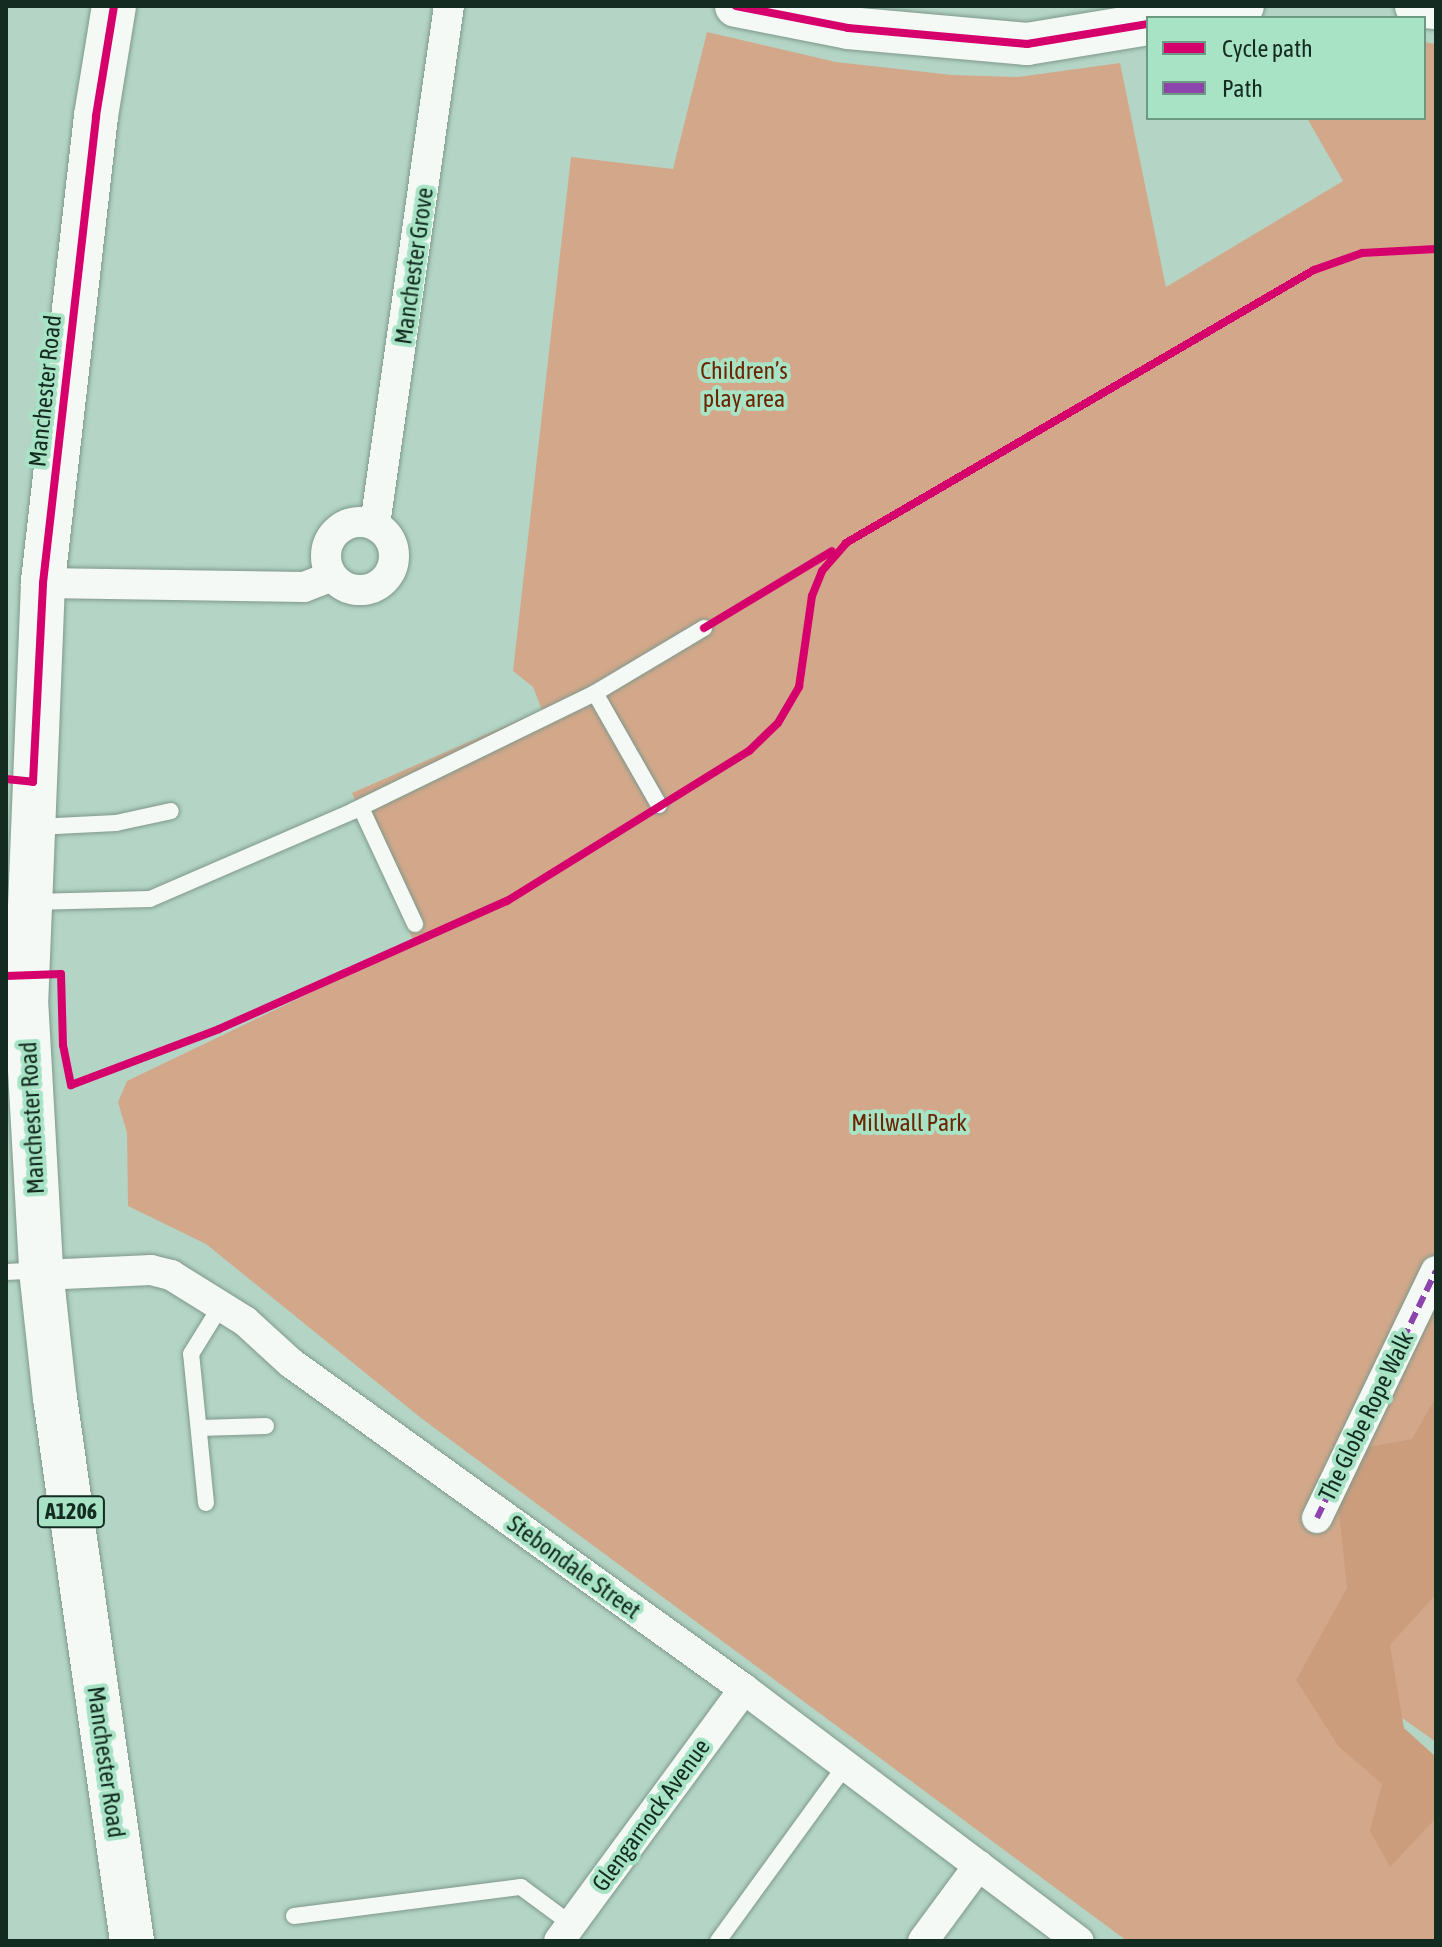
<!DOCTYPE html>
<html>
<head>
<meta charset="utf-8">
<style>
  body { margin:0 }
  #map { position:relative; width:1442px; height:1947px; overflow:hidden; background:#b4d5c5; font-family:"Asap Condensed",sans-serif }
  div>[style] { position:absolute }
  .green>* { inset:0; background:#d3a88a }
  .forest>* { inset:0; background:#cb9d7d }
  .roads { filter:drop-shadow(0 0 2px #7f988c) drop-shadow(0 0 2px #7f988c) }
  .lane>* { height:16px; margin:-8px; padding:0 8px; transform-origin:8px; border-radius:8px; background:#f4f9f6 }
  .street>* { height:30px; margin:-15px; padding:0 15px; transform-origin:15px; border-radius:15px; background:#f4f9f6 }
  .street>.ring { margin:-15px; padding:0; box-sizing:content-box; background:none; border:30px solid #f4f9f6; border-radius:50% }
  .secondary>* { height:42px; margin:-21px; padding:0 21px; transform-origin:21px; border-radius:21px; background:#f4f9f6 }
  .primary>* { height:44px; margin:-22px; padding:0 22px; transform-origin:22px; border-radius:22px; background:#f4f9f6 }
  .quiet>* { height:6px; margin-top:-3px; transform-origin:0; background:repeating-linear-gradient(90deg,#8e44ad 0 12px,transparent 0 18px) }
  .cycleway>* { height:8px; margin:-4px; padding:0 4px; transform-origin:4px; border-radius:4px; background:#d6006c }
  span { translate:-50% -50%; white-space:nowrap; text-align:center; line-height:1.15; -webkit-text-stroke:8px #a7e3c4; paint-order:stroke }
  .shield-label span { padding:2px 6px; background:#a7e3c4; border:2px solid; border-radius:6px; -webkit-text-stroke-width:0 }
  .shield-label { font-size:22px; color:#132b20; font-weight:700 }
  .street-label { font-size:24px; color:#132b20 }
  .park-label { font-size:24px; color:#6b2502 }
  .frame { position:absolute; inset:0; border:8px solid #132b20; pointer-events:none }
  .legend { position:absolute; left:1146px; top:16px; width:280px; height:104px; box-sizing:border-box; background:#a7e3c4; border:2px solid #6c9982; margin:0; padding:10px 14px; list-style:none; font-size:24px; color:#132b20 }
  .legend li { display:flex; align-items:center; gap:16px; height:40px }
  .legend b { width:40px; border:2px solid #6c9982 }
</style>
</head>
<body>
<div id="map">
  <div class="green">
    <div style="clip-path:polygon(707px 32px,836px 62px,952px 75px,1018px 77px,1120px 63px,1166px 287px,1343px 181px,1307px 118px,1424px 118px,1424px 42px,1436px 44px,1436px 1742px,1388px 1708px,1436px 1777px,1436px 1941px,1127px 1941px,421px 1418px,206px 1244px,128px 1206px,127px 1133px,118px 1102px,127px 1081px,414px 943px,352px 793px,542px 710px,533px 687px,513px 671px,571px 157px,673px 169px)"></div>
  </div>
  <div class="forest">
    <div style="clip-path:polygon(1436px 1397px,1436px 1594px,1390px 1645px,1404px 1728px,1436px 1757px,1436px 1818px,1390px 1867px,1370px 1831px,1382px 1784px,1339px 1747px,1296px 1680px,1347px 1588px,1338px 1503px,1359px 1449px,1412px 1439px)"></div>
  </div>
  <div class="roads">
    <div class="lane">
      <div style="left:595px;top:693px;width:127px;rotate:-30.8deg"></div>
      <div style="left:361px;top:808px;width:128px;rotate:65deg"></div>
      <div style="left:36px;top:827px;width:80px;rotate:-2.9deg"></div>
      <div style="left:116px;top:823px;width:56px;rotate:-12.3deg"></div>
      <div style="left:32px;top:902px;width:118px;rotate:-1.5deg"></div>
      <div style="left:150px;top:899px;width:221px;rotate:-23.4deg"></div>
      <div style="left:353px;top:811px;width:269px;rotate:-26deg"></div>
      <div style="left:595px;top:693px;width:129px;rotate:60.3deg"></div>
      <div style="left:6px;top:1272px;width:34px;rotate:-3deg"></div>
      <div style="left:199px;top:1428px;width:67px;rotate:-1.7deg"></div>
      <div style="left:206px;top:1503px;width:150px;rotate:-95.7deg"></div>
      <div style="left:191px;top:1354px;width:55px;rotate:-58.3deg"></div>
      <div style="left:294px;top:1916px;width:229px;rotate:-7.3deg"></div>
      <div style="left:521px;top:1887px;width:62px;rotate:36.5deg"></div>
      <div style="left:718px;top:1941px;width:216px;rotate:-54deg"></div>
    </div>
    <div class="street">
      <div class="ring" style="left:326px;top:522px;width:38px;height:38px"></div>
      <div style="left:375px;top:525px;width:524px;rotate:-81.89deg"></div>
      <div style="left:43px;top:583px;width:261px;rotate:0.9deg"></div>
      <div style="left:304px;top:587px;width:30px;rotate:-21deg"></div>
      <div style="left:42px;top:1275px;width:109px;rotate:-2.6deg"></div>
      <div style="left:151px;top:1270px;width:21px;rotate:14deg"></div>
      <div style="left:171px;top:1275px;width:87px;rotate:31.9deg"></div>
      <div style="left:245px;top:1321px;width:62px;rotate:42.4deg"></div>
      <div style="left:291px;top:1363px;width:558px;rotate:35.74deg"></div>
      <div style="left:744px;top:1689px;width:419px;rotate:37deg"></div>
      <div style="left:1317px;top:1518px;width:274px;rotate:-64.3deg"></div>
      <div style="left:559px;top:1941px;width:313px;rotate:-53.7deg"></div>
      <div style="left:923px;top:1941px;width:94px;rotate:-53.6deg"></div>
    </div>
    <div class="secondary">
      <div style="left:736px;top:6px;width:114px;rotate:11.1deg"></div>
      <div style="left:848px;top:28px;width:180px;rotate:5.1deg"></div>
      <div style="left:1027px;top:44px;width:123px;rotate:-9.4deg"></div>
      <div style="left:1416px;top:6px;width:20px;rotate:6deg"></div>
      <div style="left:1180px;top:18px;width:64px;rotate:-10.8deg"></div>
    </div>
    <div class="primary">
      <div style="left:114px;top:6px;width:111px;rotate:99.3deg"></div>
      <div style="left:96px;top:116px;width:470px;rotate:96.5deg"></div>
      <div style="left:43px;top:583px;width:416px;rotate:92.3deg"></div>
      <div style="left:26px;top:999px;width:271px;rotate:86.8deg"></div>
      <div style="left:41px;top:1270px;width:129px;rotate:83.8deg"></div>
      <div style="left:55px;top:1398px;width:548px;rotate:81.93deg"></div>
    </div>
  </div>
  <div class="quiet">
    <div style="left:1317px;top:1518px;width:274px;rotate:-64.3deg"></div>
  </div>
  <div class="cycleway">
    <div style="left:736px;top:6px;width:114px;rotate:11.1deg"></div>
    <div style="left:848px;top:28px;width:180px;rotate:5.1deg"></div>
    <div style="left:1027px;top:44px;width:123px;rotate:-9.4deg"></div>
    <div style="left:704px;top:628px;width:149px;rotate:-31deg"></div>
    <div style="left:6px;top:779px;width:27px;rotate:6deg"></div>
    <div style="left:33px;top:782px;width:199px;rotate:-87.1deg"></div>
    <div style="left:43px;top:583px;width:470px;rotate:-83.5deg"></div>
    <div style="left:96px;top:116px;width:111px;rotate:-80.7deg"></div>
    <div style="left:6px;top:976px;width:55px;rotate:-2.1deg"></div>
    <div style="left:61px;top:974px;width:71px;rotate:88.4deg"></div>
    <div style="left:63px;top:1045px;width:41px;rotate:78.7deg"></div>
    <div style="left:71px;top:1085px;width:158px;rotate:-20.7deg"></div>
    <div style="left:219px;top:1029px;width:315px;rotate:-24deg"></div>
    <div style="left:507px;top:901px;width:285px;rotate:-31.8deg"></div>
    <div style="left:749px;top:751px;width:40px;rotate:-44deg"></div>
    <div style="left:778px;top:723px;width:42px;rotate:-59.7deg"></div>
    <div style="left:799px;top:687px;width:92px;rotate:-81.9deg"></div>
    <div style="left:812px;top:596px;width:27px;rotate:-68deg"></div>
    <div style="left:822px;top:571px;width:37px;rotate:-49deg"></div>
    <div style="left:846px;top:543px;width:542px;rotate:-30.26deg"></div>
    <div style="left:1314px;top:270px;width:51px;rotate:-19.5deg"></div>
    <div style="left:1362px;top:253px;width:74px;rotate:-3.1deg"></div>
  </div>
  <div class="shield-label">
    <span style="left:71px;top:1512px">A1206</span>
  </div>
  <div class="street-label">
    <span style="left:414px;top:266px;rotate:-82deg">Manchester Grove</span>
    <span style="left:45px;top:391px;rotate:-84deg">Manchester Road</span>
    <span style="left:32px;top:1118px;rotate:-93deg">Manchester Road</span>
    <span style="left:1366px;top:1416px;rotate:-64deg">The Globe Rope Walk</span>
    <span style="left:574px;top:1567px;rotate:36deg">Stebondale Street</span>
    <span style="left:106px;top:1762px;rotate:82deg">Manchester Road</span>
    <span style="left:651px;top:1815px;rotate:-54deg">Glengarnock Avenue</span>
  </div>
  <div class="park-label">
    <span style="left:744px;top:385px">Children’s<br>play area</span>
    <span style="left:909px;top:1123px">Millwall Park</span>
  </div>
  <div class="frame"></div>
  <ul class="legend">
  <li><b style="height:10px;background:#d6006c"></b>Cycle path</li>
  <li><b style="height:10px;background:#8e44ad"></b>Path</li>
  </ul>
</div>
</body>
</html>
